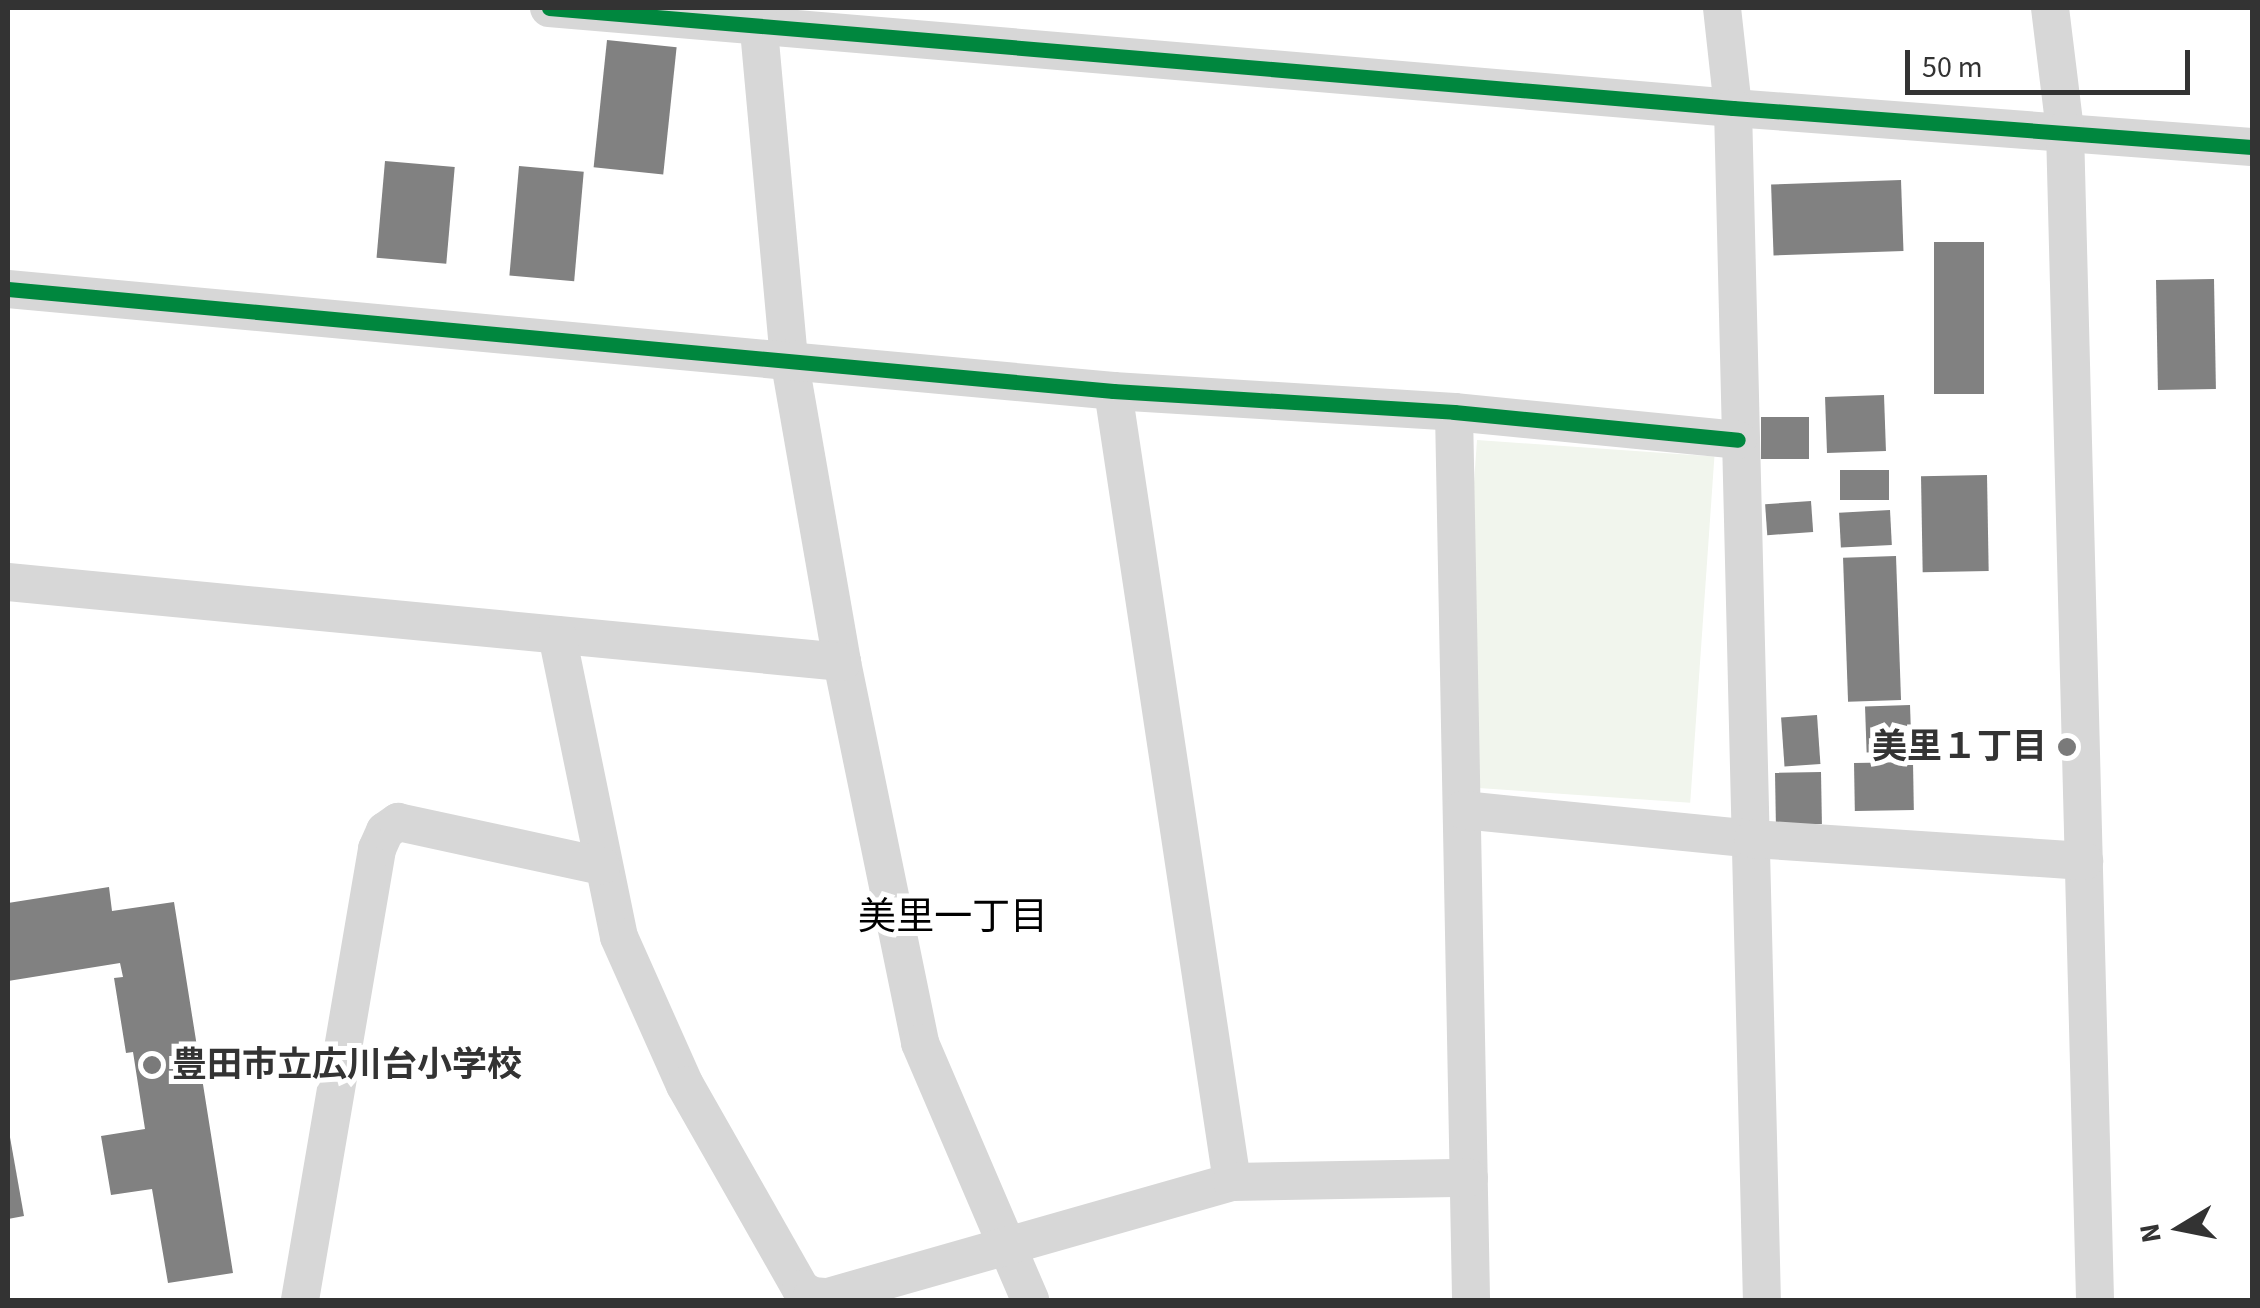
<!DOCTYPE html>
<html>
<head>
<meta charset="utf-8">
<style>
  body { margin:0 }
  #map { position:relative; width:2260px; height:1308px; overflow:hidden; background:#fff; font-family:"Source Sans 3","Noto Sans JP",sans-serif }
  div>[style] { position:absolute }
  .green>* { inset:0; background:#f1f5ed; transform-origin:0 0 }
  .building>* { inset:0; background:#818181; transform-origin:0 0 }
  .minor>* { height:38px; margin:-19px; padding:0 19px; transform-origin:19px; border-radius:19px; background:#d7d7d7 }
  .cycleway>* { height:15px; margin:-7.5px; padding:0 7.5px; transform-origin:7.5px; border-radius:7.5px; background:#00873e }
  .dots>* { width:28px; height:28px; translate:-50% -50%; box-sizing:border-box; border:5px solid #fff; border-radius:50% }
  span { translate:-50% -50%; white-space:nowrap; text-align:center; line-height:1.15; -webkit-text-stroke:10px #fff; paint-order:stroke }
  .poi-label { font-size:35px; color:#333; font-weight:700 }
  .right { translate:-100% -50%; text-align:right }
  .left { translate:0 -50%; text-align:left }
  .neighbourhood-label { font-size:38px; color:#000 }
  .frame { position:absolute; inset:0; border:10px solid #333; pointer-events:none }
  .north { position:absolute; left:2130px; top:1178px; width:100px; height:100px; -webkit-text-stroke:8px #fff; paint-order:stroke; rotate:260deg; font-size:28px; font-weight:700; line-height:40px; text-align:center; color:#333 }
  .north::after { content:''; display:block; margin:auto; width:35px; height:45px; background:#333; clip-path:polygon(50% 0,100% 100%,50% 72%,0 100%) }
  .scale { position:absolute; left:1905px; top:50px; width:285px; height:45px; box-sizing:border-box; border:5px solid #333; border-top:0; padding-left:12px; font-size:30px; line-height:35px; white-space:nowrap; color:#333; -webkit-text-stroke:8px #fff; paint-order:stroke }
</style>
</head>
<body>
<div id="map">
  <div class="green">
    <div style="left:1477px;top:440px;width:238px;height:347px;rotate:4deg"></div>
  </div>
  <div class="building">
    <div style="left:607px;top:40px;width:70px;height:128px;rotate:6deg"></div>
    <div style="left:385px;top:161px;width:70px;height:97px;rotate:5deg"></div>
    <div style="left:519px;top:166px;width:65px;height:110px;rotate:5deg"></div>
    <div style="left:1901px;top:180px;width:71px;height:130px;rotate:88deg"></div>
    <div style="left:1934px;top:242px;width:50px;height:152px"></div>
    <div style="left:2214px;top:279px;width:110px;height:58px;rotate:89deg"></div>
    <div style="left:1884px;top:395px;width:56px;height:59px;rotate:88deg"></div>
    <div style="left:1761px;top:417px;width:48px;height:42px"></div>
    <div style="left:1889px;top:470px;width:30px;height:49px;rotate:90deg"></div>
    <div style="left:1987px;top:475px;width:96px;height:66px;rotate:89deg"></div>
    <div style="left:1811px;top:501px;width:31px;height:46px;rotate:86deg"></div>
    <div style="left:1890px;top:510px;width:35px;height:51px;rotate:87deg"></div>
    <div style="left:1896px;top:556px;width:144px;height:53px;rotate:88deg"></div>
    <div style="left:1910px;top:705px;width:46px;height:45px;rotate:88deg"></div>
    <div style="left:1817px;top:715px;width:49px;height:36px;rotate:86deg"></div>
    <div style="left:1913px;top:762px;width:48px;height:59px;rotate:89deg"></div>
    <div style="left:1821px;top:772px;width:52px;height:46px;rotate:89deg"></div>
    <div style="clip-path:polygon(109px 887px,112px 911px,174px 902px,233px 1273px,168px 1283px,152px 1189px,111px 1195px,101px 1136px,145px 1129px,133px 1052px,126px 1053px,114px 978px,123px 977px,120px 963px,8px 981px,8px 903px)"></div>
    <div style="clip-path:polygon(8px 1126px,24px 1216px,8px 1219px)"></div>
  </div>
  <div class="minor">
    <div style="left:549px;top:8px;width:1188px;rotate:4.83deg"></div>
    <div style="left:1733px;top:108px;width:520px;rotate:4.3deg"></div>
    <div style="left:757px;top:8px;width:351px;rotate:84.8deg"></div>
    <div style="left:789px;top:358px;width:309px;rotate:80.1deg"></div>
    <div style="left:842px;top:662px;width:389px;rotate:78.4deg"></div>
    <div style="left:920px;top:1043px;width:280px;rotate:66.8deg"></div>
    <div style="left:1722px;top:8px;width:101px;rotate:83.7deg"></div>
    <div style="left:1733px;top:108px;width:1192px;rotate:88.61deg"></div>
    <div style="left:2050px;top:8px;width:123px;rotate:83deg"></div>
    <div style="left:2065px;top:130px;width:1170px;rotate:88.53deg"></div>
    <div style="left:8px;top:289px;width:1110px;rotate:5.27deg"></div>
    <div style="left:1113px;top:391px;width:342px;rotate:3.5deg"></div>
    <div style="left:1454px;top:412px;width:285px;rotate:5.6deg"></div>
    <div style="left:1113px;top:391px;width:800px;rotate:81.44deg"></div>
    <div style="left:1454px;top:412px;width:888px;rotate:88.9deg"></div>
    <div style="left:8px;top:582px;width:838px;rotate:5.48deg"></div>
    <div style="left:557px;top:635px;width:308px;rotate:78.4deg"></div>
    <div style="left:619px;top:937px;width:162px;rotate:66deg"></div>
    <div style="left:685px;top:1085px;width:235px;rotate:60.4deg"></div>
    <div style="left:801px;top:1289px;width:13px;rotate:32deg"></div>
    <div style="left:812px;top:1296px;width:16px;rotate:4deg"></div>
    <div style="left:828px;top:1297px;width:420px;rotate:-15.9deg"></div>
    <div style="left:1232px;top:1182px;width:237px;rotate:-1deg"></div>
    <div style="left:1463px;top:810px;width:291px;rotate:5.7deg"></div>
    <div style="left:1753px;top:839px;width:332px;rotate:3.8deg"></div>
    <div style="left:300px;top:1300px;width:458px;rotate:-80.3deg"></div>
    <div style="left:377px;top:849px;width:20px;rotate:-66deg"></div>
    <div style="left:385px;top:831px;width:16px;rotate:-35deg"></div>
    <div style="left:398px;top:822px;width:208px;rotate:12.2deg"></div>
  </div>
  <div class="cycleway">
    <div style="left:549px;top:8px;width:1188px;rotate:4.83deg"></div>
    <div style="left:1733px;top:108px;width:520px;rotate:4.3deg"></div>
    <div style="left:8px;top:289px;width:1110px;rotate:5.27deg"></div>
    <div style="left:1113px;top:391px;width:342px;rotate:3.5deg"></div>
    <div style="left:1454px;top:412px;width:285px;rotate:5.6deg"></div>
  </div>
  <div class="dots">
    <div style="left:2067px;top:747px;background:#7a7a7a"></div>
    <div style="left:152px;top:1065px;background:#7a7a7a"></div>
  </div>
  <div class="poi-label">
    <span class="right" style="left:2047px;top:747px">美里１丁目</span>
    <span class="left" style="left:172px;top:1065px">豊田市立広川台小学校</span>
  </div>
  <div class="neighbourhood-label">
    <span style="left:953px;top:918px">美里一丁目</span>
  </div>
  <div class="frame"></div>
  <div class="north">N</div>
  <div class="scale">50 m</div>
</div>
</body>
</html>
